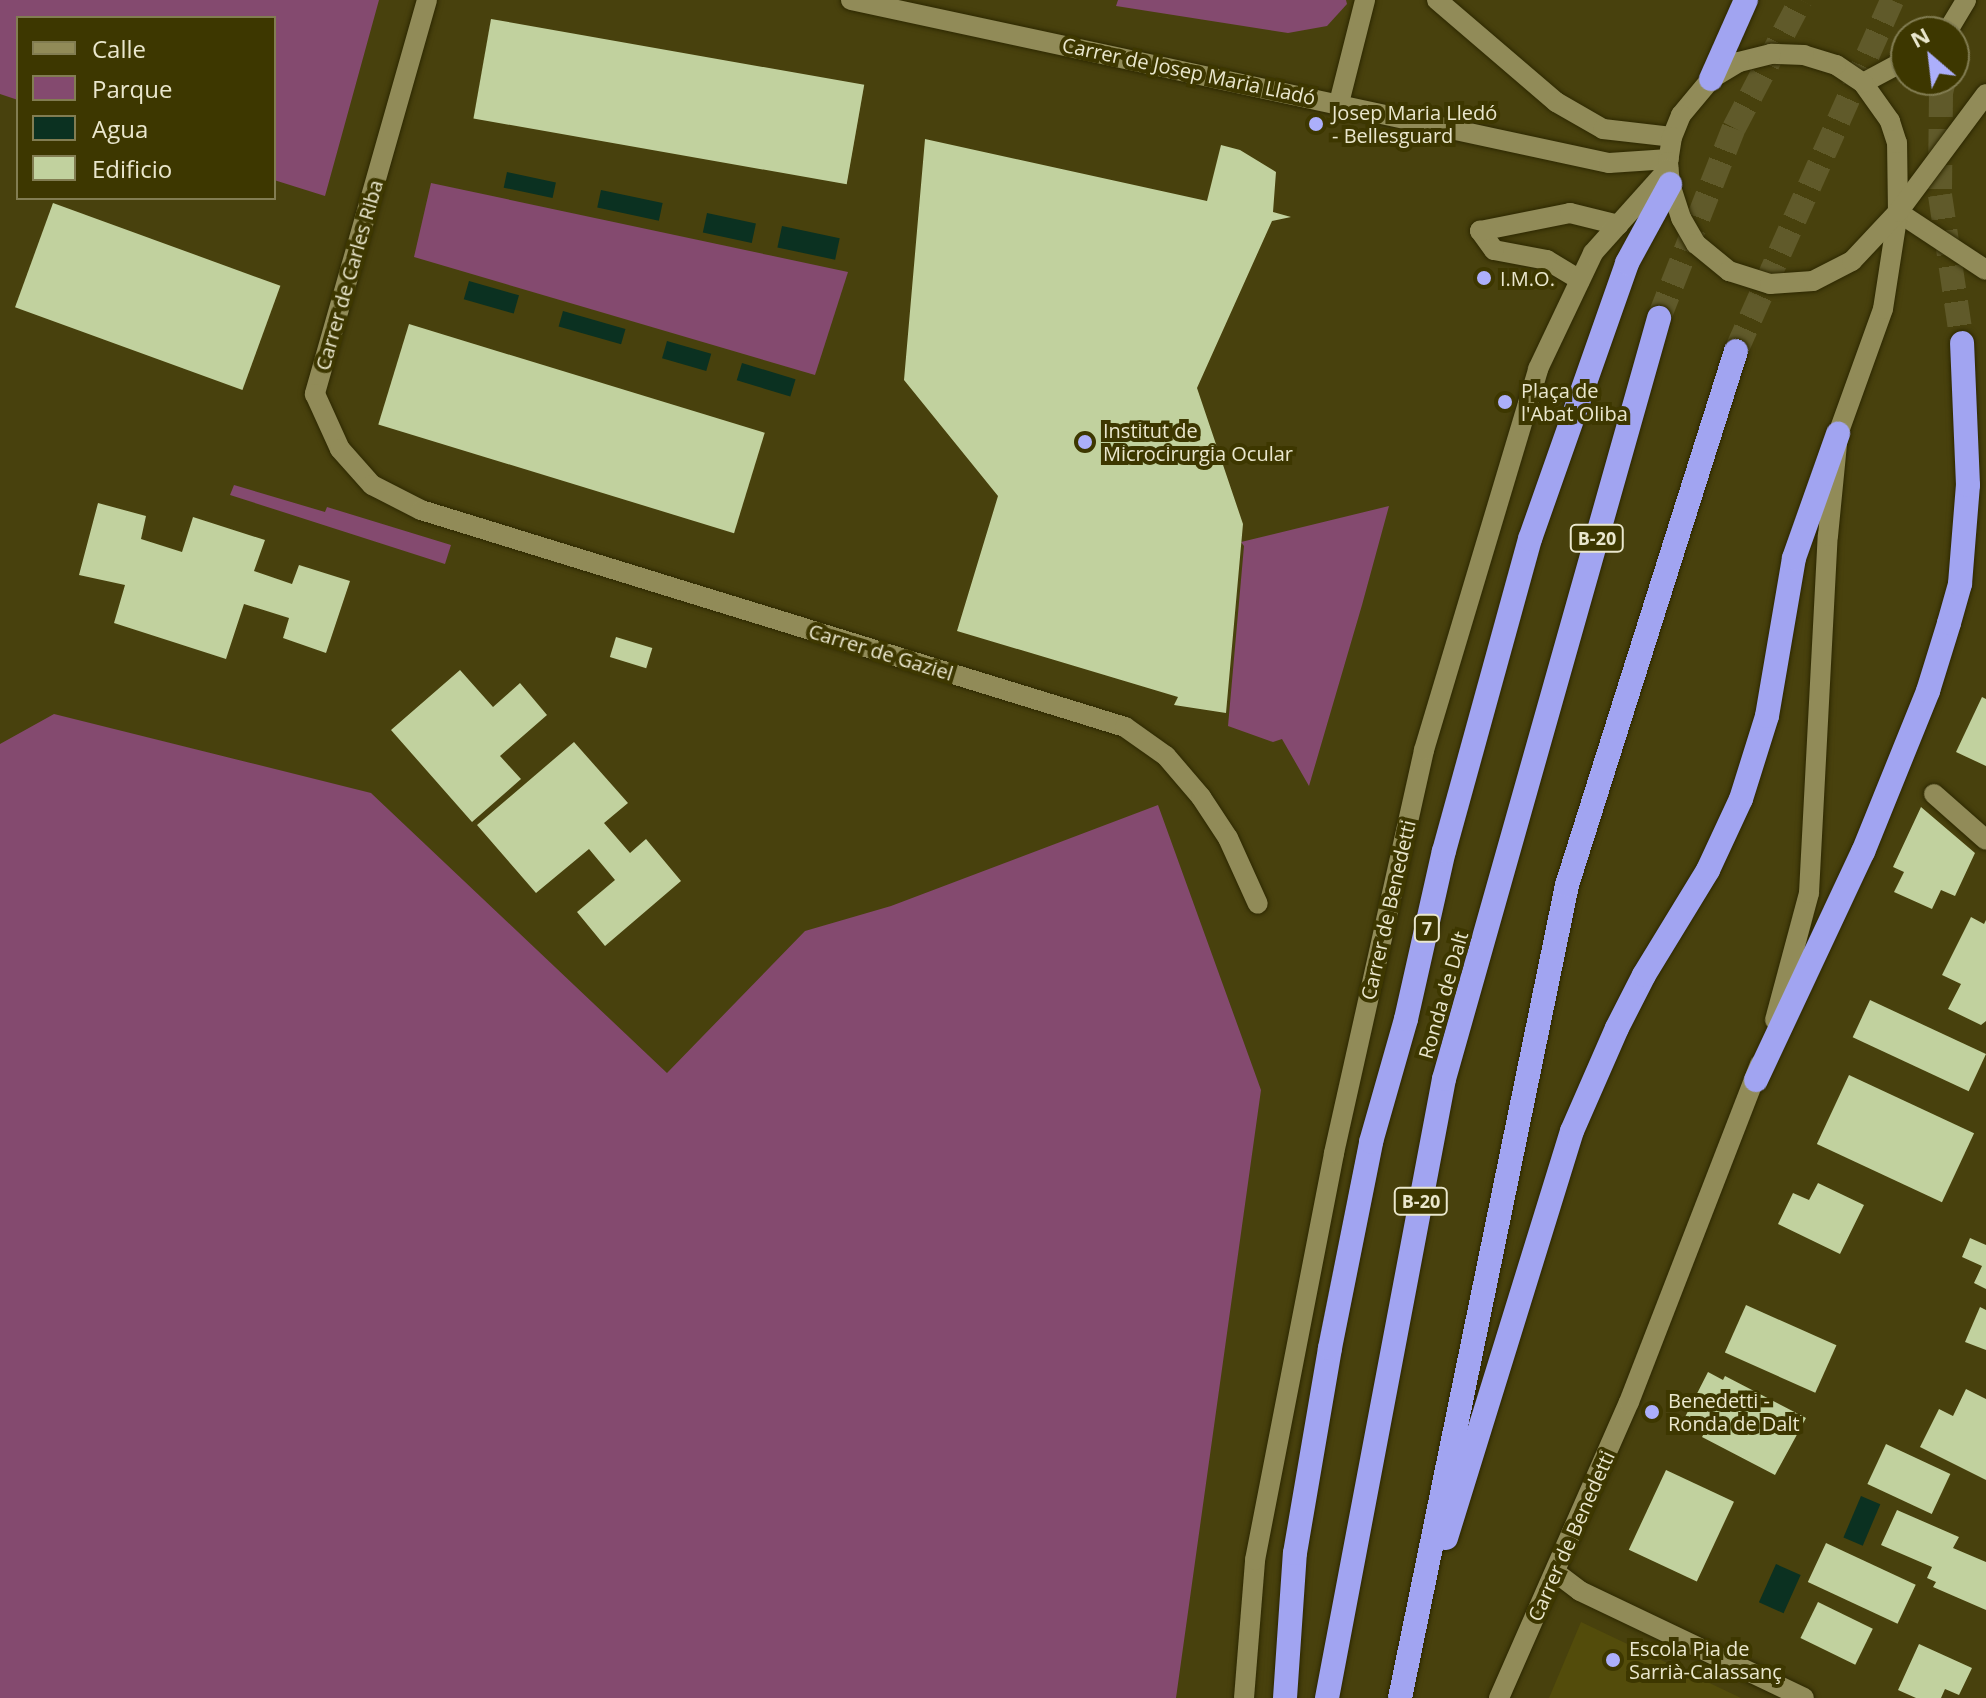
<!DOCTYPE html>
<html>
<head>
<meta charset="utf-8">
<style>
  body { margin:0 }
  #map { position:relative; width:1986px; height:1698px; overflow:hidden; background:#48410d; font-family:"Open Sans",sans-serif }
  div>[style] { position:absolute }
  .built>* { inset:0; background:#534c0b }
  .green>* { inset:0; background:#844a6f }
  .water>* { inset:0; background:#0b3121; transform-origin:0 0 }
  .building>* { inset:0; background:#c1d19e; transform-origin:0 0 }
  .highway-tunnel>* { height:24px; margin-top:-12px; transform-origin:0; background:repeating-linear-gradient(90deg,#605a2a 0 24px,transparent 0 36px) }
  .roads { filter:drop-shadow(0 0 2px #2d2801) drop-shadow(0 0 2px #2d2801) }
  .minor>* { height:20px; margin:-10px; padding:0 10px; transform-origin:10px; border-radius:10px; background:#918b58 }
  .highway>* { height:24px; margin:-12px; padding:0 12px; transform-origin:12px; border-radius:12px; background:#a1a4f1 }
  .dots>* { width:22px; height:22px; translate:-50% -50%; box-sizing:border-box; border:4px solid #3d3700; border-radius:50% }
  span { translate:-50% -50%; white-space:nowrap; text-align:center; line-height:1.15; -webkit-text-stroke:8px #3d3700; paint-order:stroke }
  .shield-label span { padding:2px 6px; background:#3d3700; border:2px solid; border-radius:6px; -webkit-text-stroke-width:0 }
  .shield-label { font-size:18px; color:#eae7cd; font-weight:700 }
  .street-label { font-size:20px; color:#eae7cd }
  .poi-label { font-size:20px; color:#eae7cd }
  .left { translate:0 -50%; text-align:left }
  .legend { position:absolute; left:16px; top:16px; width:260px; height:184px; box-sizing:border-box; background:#3d3700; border:2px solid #827d52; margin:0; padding:10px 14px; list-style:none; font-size:24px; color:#eae7cd }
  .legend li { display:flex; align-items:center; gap:16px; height:40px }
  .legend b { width:40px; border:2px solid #827d52 }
  .north { position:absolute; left:1890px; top:16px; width:80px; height:80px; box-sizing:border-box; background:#3d3700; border:2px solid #827d52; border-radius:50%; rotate:332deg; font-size:22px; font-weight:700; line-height:32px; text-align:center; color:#eae7cd }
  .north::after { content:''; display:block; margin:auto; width:28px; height:36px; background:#acaffb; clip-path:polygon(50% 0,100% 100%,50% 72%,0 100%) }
</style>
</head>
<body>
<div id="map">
  <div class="built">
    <div style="clip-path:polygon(1581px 1622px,1741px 1698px,1549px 1698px)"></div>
  </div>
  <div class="green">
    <div style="clip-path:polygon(0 0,379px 0,325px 196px,274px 180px,274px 18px,18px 18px,18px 100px,0 94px)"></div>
    <div style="clip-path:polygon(1118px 0,1346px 0,1347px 4px,1327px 26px,1288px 33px,1116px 6px)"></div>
    <div style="clip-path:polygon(431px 183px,848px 272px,815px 375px,414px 257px)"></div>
    <div style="clip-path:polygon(234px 485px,325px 512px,327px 507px,451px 545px,445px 564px,230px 495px)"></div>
    <div style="clip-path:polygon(1389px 506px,1362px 605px,1309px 786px,1282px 739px,1273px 742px,1228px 726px,1244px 546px,1241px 542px)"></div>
    <div style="clip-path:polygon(54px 714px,371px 793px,667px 1073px,805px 931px,891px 906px,1158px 805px,1261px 1090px,1176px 1698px,0 1698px,0 744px)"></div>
  </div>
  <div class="water">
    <div style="left:507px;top:172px;width:50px;height:16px;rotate:12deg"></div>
    <div style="left:601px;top:190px;width:63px;height:18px;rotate:12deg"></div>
    <div style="left:707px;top:213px;width:50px;height:20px;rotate:12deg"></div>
    <div style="left:782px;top:226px;width:59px;height:22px;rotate:12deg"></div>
    <div style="left:469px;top:281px;width:52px;height:19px;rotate:16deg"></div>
    <div style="left:563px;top:311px;width:65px;height:16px;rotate:16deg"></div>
    <div style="left:667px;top:341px;width:46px;height:18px;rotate:16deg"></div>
    <div style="left:742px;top:363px;width:56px;height:18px;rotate:17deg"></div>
    <div style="left:1861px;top:1496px;width:21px;height:45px;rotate:23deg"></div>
    <div style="left:1776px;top:1564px;width:27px;height:42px;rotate:24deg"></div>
  </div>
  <div class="building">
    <div style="left:491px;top:19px;width:379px;height:101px;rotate:10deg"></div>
    <div style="clip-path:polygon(925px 139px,1207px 201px,1221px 145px,1240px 150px,1276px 172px,1273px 212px,1291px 217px,1272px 221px,1197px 388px,1243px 524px,1226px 713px,1174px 705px,1178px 697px,957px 631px,998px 496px,904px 380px)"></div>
    <div style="left:53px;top:203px;width:242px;height:111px;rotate:20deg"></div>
    <div style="left:409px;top:324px;width:372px;height:105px;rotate:17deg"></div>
    <div style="clip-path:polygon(98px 503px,146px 516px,141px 539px,182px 552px,193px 517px,265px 540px,254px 571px,292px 584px,299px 565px,350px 581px,326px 653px,283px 638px,289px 618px,244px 604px,226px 659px,114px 623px,125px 585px,79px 575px)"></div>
    <div style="left:616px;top:637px;width:38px;height:21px;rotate:17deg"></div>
    <div style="clip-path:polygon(460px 670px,493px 707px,520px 683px,547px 715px,500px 756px,521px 779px,472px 822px,391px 730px)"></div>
    <div style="clip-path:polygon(1982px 697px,1986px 699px,1986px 766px,1956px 752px)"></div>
    <div style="clip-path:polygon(574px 742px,628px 803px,604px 823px,630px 853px,646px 839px,681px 881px,605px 946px,577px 912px,615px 880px,589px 849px,536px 893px,477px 825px)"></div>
    <div style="clip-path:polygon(1921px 807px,1975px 853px,1955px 896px,1941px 890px,1932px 909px,1894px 892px,1904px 872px,1893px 867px)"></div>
    <div style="clip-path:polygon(1971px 917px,1984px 924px,1986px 920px,1986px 1021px,1981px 1025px,1948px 1009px,1961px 984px,1942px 975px)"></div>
    <div style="left:1870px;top:1000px;width:128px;height:41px;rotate:25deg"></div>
    <div style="left:1849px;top:1075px;width:138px;height:76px;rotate:25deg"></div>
    <div style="clip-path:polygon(1818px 1183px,1864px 1205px,1840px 1254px,1778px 1224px,1793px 1193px,1809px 1200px)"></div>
    <div style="clip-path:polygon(1970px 1238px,1986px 1245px,1986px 1289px,1974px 1283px,1982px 1266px,1962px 1257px)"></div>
    <div style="left:1746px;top:1305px;width:99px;height:52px;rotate:24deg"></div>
    <div style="clip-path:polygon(1980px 1307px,1986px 1310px,1986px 1350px,1965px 1342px)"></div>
    <div style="clip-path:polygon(1708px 1372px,1723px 1380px,1725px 1376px,1806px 1418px,1775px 1475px,1702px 1437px,1706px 1430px,1684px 1419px)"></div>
    <div style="clip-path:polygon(1966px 1389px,1986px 1399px,1986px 1480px,1920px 1447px,1939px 1409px,1953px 1416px)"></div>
    <div style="left:1886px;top:1444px;width:71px;height:44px;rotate:25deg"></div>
    <div style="left:1666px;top:1470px;width:75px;height:88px;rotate:25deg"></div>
    <div style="clip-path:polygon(1897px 1510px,1959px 1537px,1953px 1548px,1986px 1562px,1986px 1610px,1933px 1587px,1936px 1582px,1927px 1578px,1932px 1567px,1881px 1545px)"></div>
    <div style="left:1826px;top:1543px;width:99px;height:43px;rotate:25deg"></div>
    <div style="left:1818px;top:1602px;width:61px;height:40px;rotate:26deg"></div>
    <div style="clip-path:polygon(1919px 1644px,1972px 1668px,1959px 1695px,1945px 1689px,1941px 1698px,1916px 1698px,1898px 1690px)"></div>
  </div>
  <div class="highway-tunnel">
    <div style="left:1944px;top:80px;width:13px;rotate:103deg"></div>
    <div style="left:1941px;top:93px;width:102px;rotate:90.6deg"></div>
    <div style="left:1940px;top:195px;width:150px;rotate:81.5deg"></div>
    <div style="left:1659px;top:318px;width:204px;rotate:-68.5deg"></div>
    <div style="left:1734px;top:128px;width:144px;rotate:-62.4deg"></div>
    <div style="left:1736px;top:351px;width:384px;rotate:-66deg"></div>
  </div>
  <div class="roads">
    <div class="minor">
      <div style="left:427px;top:0;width:410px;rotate:105.9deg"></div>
      <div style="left:315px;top:394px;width:60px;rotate:65.6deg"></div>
      <div style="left:340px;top:449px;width:48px;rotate:48.4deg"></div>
      <div style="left:372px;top:485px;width:55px;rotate:27deg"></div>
      <div style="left:421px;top:510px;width:737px;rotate:17.13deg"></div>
      <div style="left:1125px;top:727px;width:50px;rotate:35.3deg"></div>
      <div style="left:1166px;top:756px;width:54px;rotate:49.5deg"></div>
      <div style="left:1201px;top:797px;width:49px;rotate:56.6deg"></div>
      <div style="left:1228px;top:838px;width:72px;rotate:65.6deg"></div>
      <div style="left:851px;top:0;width:775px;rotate:12.14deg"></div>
      <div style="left:1609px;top:163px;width:60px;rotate:-3.8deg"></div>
      <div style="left:1437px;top:0;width:157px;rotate:40.6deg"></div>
      <div style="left:1556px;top:102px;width:54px;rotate:29.9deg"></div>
      <div style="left:1603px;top:129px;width:69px;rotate:6.6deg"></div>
      <div style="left:1947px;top:32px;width:37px;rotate:-59deg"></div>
      <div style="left:1863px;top:83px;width:49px;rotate:-28.1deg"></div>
      <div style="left:1339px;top:103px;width:106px;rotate:-75.8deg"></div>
      <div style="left:1898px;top:212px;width:105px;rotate:33.4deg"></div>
      <div style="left:1580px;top:280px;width:39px;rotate:-149deg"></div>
      <div style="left:1547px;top:260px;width:54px;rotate:-169.3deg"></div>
      <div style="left:1494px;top:250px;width:24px;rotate:-126deg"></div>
      <div style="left:1480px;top:231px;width:92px;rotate:-11.3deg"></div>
      <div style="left:1570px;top:213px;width:50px;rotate:13.8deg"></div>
      <div style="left:1934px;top:794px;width:69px;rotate:41.5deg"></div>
      <div style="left:1775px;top:1020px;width:131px;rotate:-75deg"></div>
      <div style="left:1809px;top:893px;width:358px;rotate:-87deg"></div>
      <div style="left:1828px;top:536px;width:102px;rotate:-84.4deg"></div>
      <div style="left:1838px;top:434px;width:133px;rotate:-70.2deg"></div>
      <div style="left:1883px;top:309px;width:98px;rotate:-81.2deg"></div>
      <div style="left:1898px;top:212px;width:69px;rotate:-90.8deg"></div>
      <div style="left:1897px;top:143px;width:23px;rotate:-108deg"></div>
      <div style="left:1890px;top:121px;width:47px;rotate:-125.4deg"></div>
      <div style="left:1863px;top:83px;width:32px;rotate:-146deg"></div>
      <div style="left:1836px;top:65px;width:34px;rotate:-163deg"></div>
      <div style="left:1804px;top:55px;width:33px;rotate:-178deg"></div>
      <div style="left:1771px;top:54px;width:33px;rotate:166deg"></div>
      <div style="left:1739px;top:62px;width:33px;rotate:149deg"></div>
      <div style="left:1711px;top:79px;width:47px;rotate:129.8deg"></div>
      <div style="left:1681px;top:115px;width:24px;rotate:112deg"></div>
      <div style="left:1672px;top:137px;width:25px;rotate:99deg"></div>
      <div style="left:1668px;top:162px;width:22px;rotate:85deg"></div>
      <div style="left:1670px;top:184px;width:36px;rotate:72deg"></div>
      <div style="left:1681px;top:218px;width:30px;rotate:60deg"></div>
      <div style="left:1696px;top:244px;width:43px;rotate:39.3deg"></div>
      <div style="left:1729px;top:271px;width:43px;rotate:17.6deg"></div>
      <div style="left:1770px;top:284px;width:43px;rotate:-4deg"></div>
      <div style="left:1813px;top:281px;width:44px;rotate:-27.1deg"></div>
      <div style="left:1852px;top:261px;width:67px;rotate:-46.8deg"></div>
      <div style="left:1898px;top:212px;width:147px;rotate:-53.3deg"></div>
      <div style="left:1555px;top:1572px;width:31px;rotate:37deg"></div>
      <div style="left:1580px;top:1591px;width:248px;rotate:25.5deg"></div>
      <div style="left:1244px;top:1698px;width:138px;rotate:-85.4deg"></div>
      <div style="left:1255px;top:1560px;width:415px;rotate:-79deg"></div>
      <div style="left:1334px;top:1153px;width:413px;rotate:-77.4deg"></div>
      <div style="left:1424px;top:750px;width:398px;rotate:-73.3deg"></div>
      <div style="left:1538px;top:369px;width:128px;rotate:-64.6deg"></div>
      <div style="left:1593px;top:253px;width:113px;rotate:-48.2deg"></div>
      <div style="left:1499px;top:1698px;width:323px;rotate:-66.3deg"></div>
      <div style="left:1629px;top:1402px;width:362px;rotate:-68.8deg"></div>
    </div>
    <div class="highway">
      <div style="left:1711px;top:79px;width:86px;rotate:-66.1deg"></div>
      <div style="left:1756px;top:1080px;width:252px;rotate:-64.9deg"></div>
      <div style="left:1863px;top:852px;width:174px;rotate:-68deg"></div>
      <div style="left:1928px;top:691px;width:71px;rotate:-72.8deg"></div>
      <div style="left:1949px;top:623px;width:41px;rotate:-74.2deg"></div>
      <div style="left:1960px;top:584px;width:99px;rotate:-85.4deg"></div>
      <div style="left:1968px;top:485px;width:142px;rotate:-92.4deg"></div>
      <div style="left:1446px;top:1538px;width:426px;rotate:-72.8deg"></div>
      <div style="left:1572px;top:1131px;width:112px;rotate:-66.4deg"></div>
      <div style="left:1617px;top:1028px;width:59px;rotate:-63deg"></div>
      <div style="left:1644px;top:975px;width:123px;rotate:-58.6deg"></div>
      <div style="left:1708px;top:870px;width:78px;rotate:-65.1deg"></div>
      <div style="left:1741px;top:799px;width:87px;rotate:-72.6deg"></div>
      <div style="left:1767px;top:716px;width:160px;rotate:-80.3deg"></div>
      <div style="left:1794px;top:558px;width:132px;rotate:-70.5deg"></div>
      <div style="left:1285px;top:1698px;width:145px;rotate:-86.1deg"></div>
      <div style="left:1295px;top:1553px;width:208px;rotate:-80.3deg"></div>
      <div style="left:1330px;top:1348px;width:210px;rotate:-78.7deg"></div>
      <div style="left:1371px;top:1142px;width:128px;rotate:-74.1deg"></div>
      <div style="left:1406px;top:1019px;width:172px;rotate:-77.3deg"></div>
      <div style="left:1444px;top:851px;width:324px;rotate:-74.6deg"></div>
      <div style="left:1530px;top:539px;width:293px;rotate:-70.6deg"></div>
      <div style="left:1627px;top:263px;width:90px;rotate:-61.4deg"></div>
      <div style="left:1327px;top:1698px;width:630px;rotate:-79.3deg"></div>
      <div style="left:1444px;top:1079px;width:791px;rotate:-74.22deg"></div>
      <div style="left:1400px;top:1698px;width:830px;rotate:-78.39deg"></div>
      <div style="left:1567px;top:885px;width:560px;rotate:-72.44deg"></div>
    </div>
  </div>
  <div class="dots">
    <div style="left:1316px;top:124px;background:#acaffb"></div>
    <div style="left:1484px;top:278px;background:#acaffb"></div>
    <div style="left:1505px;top:402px;background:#acaffb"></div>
    <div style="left:1085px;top:442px;background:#acaffb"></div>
    <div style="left:1652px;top:1412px;background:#acaffb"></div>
    <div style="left:1613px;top:1660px;background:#acaffb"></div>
  </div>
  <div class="shield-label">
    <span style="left:1597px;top:538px">B-20</span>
    <span style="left:1427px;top:928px">7</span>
    <span style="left:1421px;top:1201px">B-20</span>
  </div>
  <div class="street-label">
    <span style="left:1189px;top:71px;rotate:12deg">Carrer de Josep Maria Lladó</span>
    <span style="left:349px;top:275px;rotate:-74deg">Carrer de Carles Riba</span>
    <span style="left:881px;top:652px;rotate:17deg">Carrer de Gaziel</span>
    <span style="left:1388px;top:910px;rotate:-77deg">Carrer de Benedetti</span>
    <span style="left:1443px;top:995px;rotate:-74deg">Ronda de Dalt</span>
    <span style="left:1571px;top:1536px;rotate:-66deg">Carrer de Benedetti</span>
  </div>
  <div class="poi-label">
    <span class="left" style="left:1332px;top:124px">Josep Maria Lledó<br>- Bellesguard</span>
    <span class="left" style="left:1500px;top:278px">I.M.O.</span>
    <span class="left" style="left:1521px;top:402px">Plaça de<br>l'Abat Oliba</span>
    <span class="left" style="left:1103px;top:442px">Institut de<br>Microcirurgia Ocular</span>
    <span class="left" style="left:1668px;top:1412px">Benedetti -<br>Ronda de Dalt</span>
    <span class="left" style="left:1629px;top:1660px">Escola Pia de<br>Sarrià-Calassanç</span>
  </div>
  <ul class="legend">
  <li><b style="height:10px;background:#918b58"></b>Calle</li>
  <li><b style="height:22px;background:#844a6f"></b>Parque</li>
  <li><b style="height:22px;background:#0b3121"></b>Agua</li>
  <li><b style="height:22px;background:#c1d19e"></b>Edificio</li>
  </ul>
  <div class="north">N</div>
</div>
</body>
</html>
